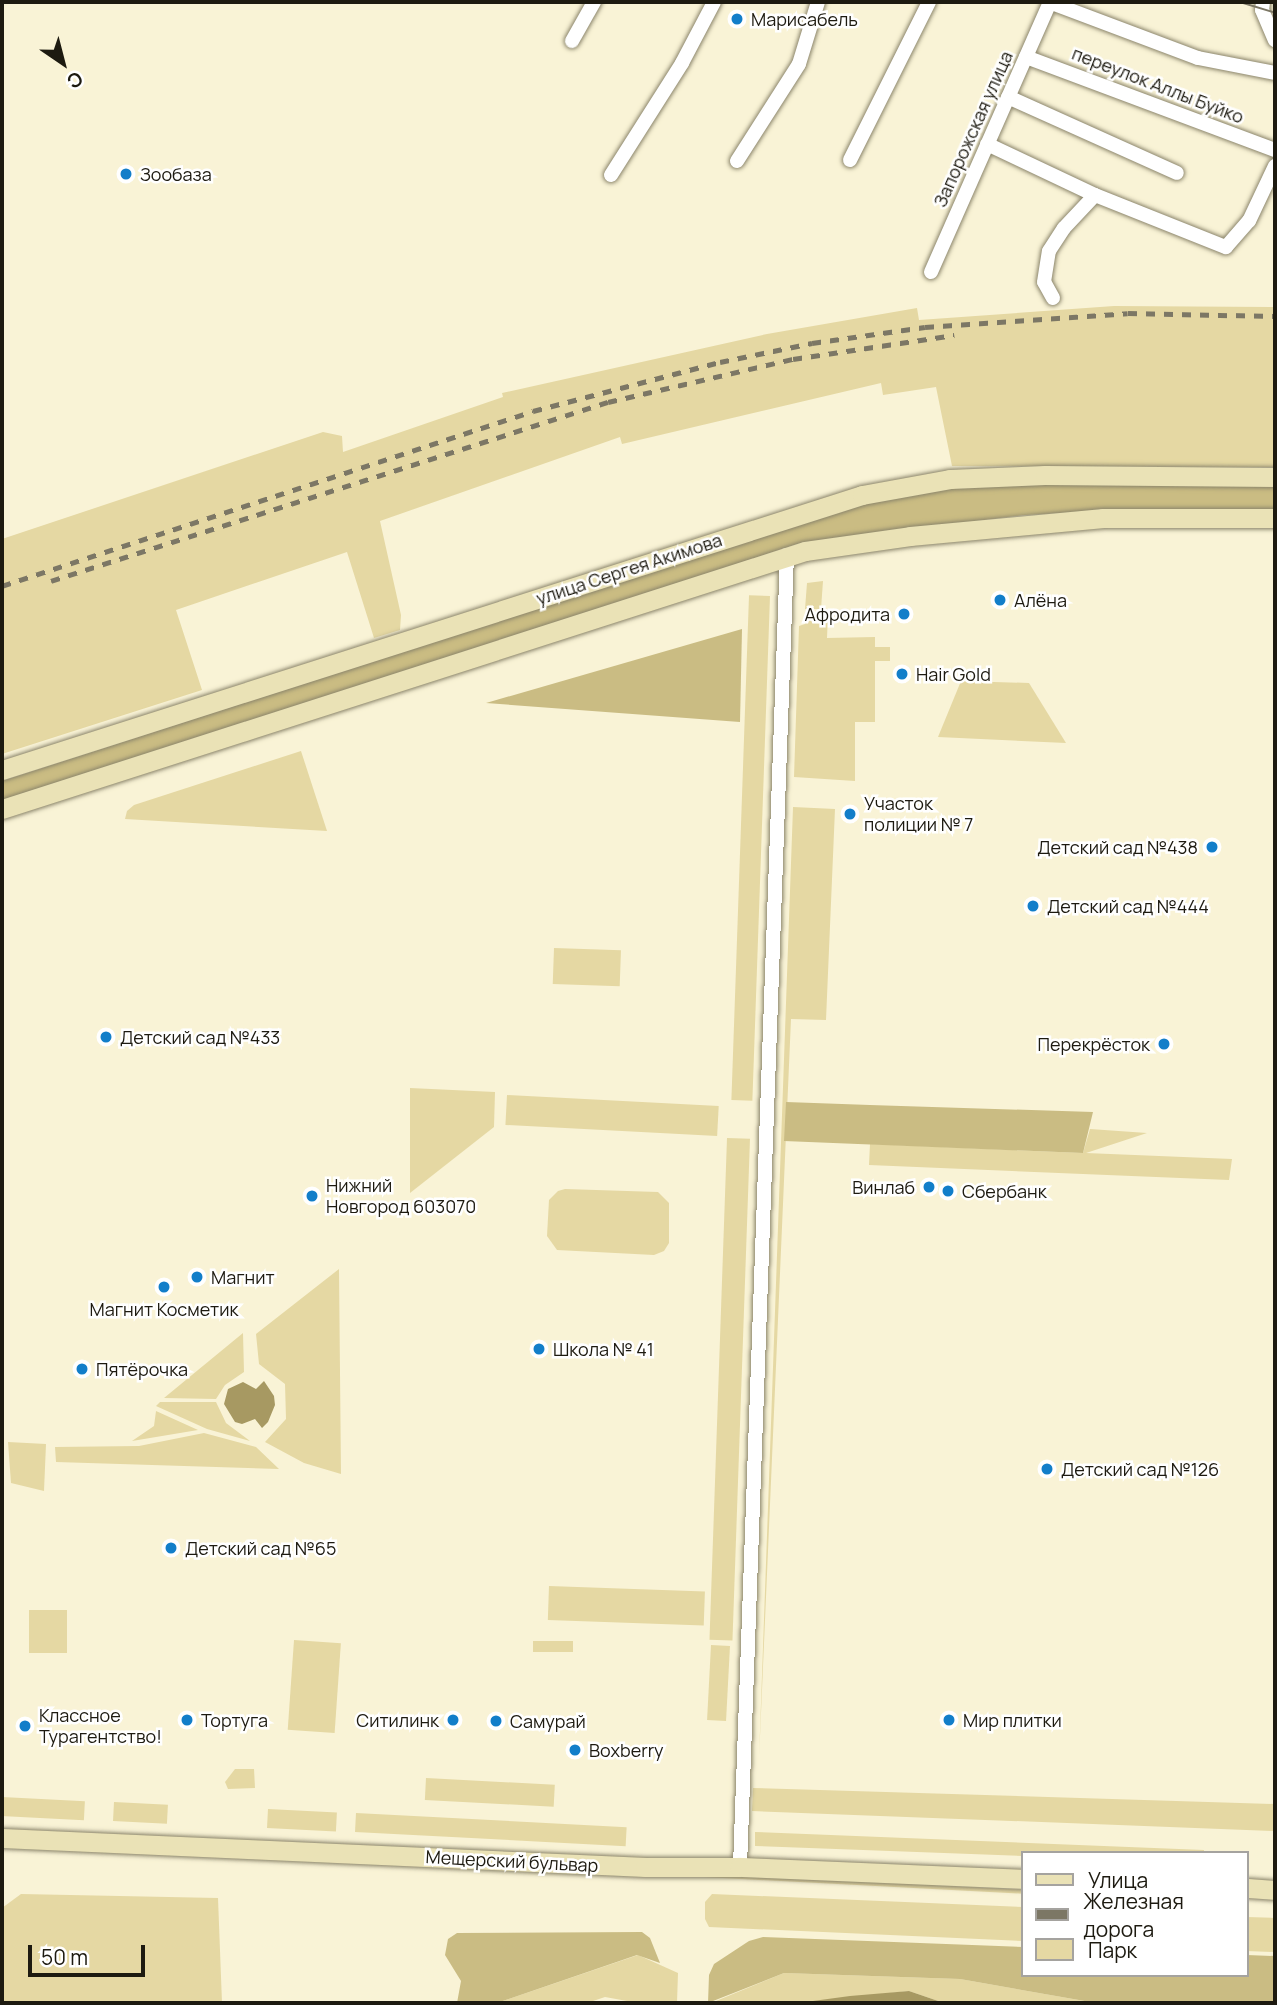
<!DOCTYPE html>
<html>
<head>
<meta charset="utf-8">
<style>
  body { margin:0 }
  #map { position:relative; width:1277px; height:2005px; overflow:hidden; background:#f9f3d6; font-family:Manrope,sans-serif }
  div>[style] { position:absolute }
  .green>* { inset:0; background:#e5d8a3; transform-origin:0 0 }
  .forest>* { inset:0; background:#cabc83 }
  .water>* { inset:0; background:#a79962 }
  .roads { filter:drop-shadow(0 0 2px #8b856b) drop-shadow(0 0 2px #8b856b) }
  .street>* { height:14px; margin:-7px; padding:0 7px; transform-origin:7px; border-radius:7px; background:#fff }
  .secondary>* { height:19px; margin:-9.5px; padding:0 9.5px; transform-origin:9.5px; border-radius:9.5px; background:#eae2b6 }
  .tram>* { height:2px; margin:-1px; padding:0 1px; transform-origin:1px; border-radius:1px; background:#7c7765 }
  .rail>* { height:4.5px; margin-top:-2.25px; transform-origin:0; background:repeating-linear-gradient(90deg,#7c7765 0 9px,transparent 0 18px) }
  .dots>* { width:19px; height:19px; translate:-50% -50%; box-sizing:border-box; border:4px solid #fff; border-radius:50% }
  span { translate:-50% -50%; white-space:nowrap; text-align:center; line-height:1.15; -webkit-text-stroke:5px #fff; paint-order:stroke }
  .poi-label { font-size:18px; color:#1d1a10 }
  .left { translate:0 -50%; text-align:left }
  .right { translate:-100% -50%; text-align:right }
  .street-label { font-size:18px; color:#1d1a10 }
  .frame { position:absolute; inset:0; border:4px solid #1d1a10; pointer-events:none }
  .legend { position:absolute; left:1021px; top:1851px; width:228px; height:126px; box-sizing:border-box; background:#fff; border:2px solid #a5a39f; margin:0; padding:9px 12px; list-style:none; font-size:21px; color:#1d1a10 }
  .legend li { display:flex; align-items:center; gap:14px; height:35px }
  .legend b { width:35px; border:2px solid #a5a39f }
  .north { position:absolute; left:28px; top:28px; width:70px; height:70px; -webkit-text-stroke:5px #fff; paint-order:stroke; rotate:145deg; font-size:19px; font-weight:700; line-height:28px; text-align:center; color:#1d1a10 }
  .north::after { content:''; display:block; margin:auto; width:24px; height:32px; background:#1d1a10; clip-path:polygon(50% 0,100% 100%,50% 72%,0 100%) }
  .scale { position:absolute; left:28px; top:1945px; width:117px; height:32px; box-sizing:border-box; border:4px solid #1d1a10; border-top:0; padding-left:9px; font-size:21px; line-height:24px; white-space:nowrap; color:#1d1a10; -webkit-text-stroke:5px #fff; paint-order:stroke }
</style>
</head>
<body>
<div id="map">
  <div class="green">
    <div style="clip-path:polygon(1114px 306px,1275px 307px,1275px 467px,952px 466px,936px 387px,883px 395px,881px 383px,622px 444px,620px 437px,380px 521px,401px 615px,400px 630px,374px 638px,347px 552px,176px 610px,202px 690px,2px 754px,2px 539px,323px 432px,342px 436px,343px 452px,503px 397px,502px 393px,767px 334px,917px 308px,919px 320px)"></div>
    <div style="clip-path:polygon(823px 581px,821px 609px,805px 609px,807px 583px)"></div>
    <div style="left:770px;top:596px;width:505px;height:21px;rotate:92deg"></div>
    <div style="clip-path:polygon(828px 614px,827px 638px,875px 637px,875px 647px,890px 647px,890px 661px,875px 661px,875px 722px,855px 722px,855px 781px,794px 777px,799px 626px,805px 624px,806px 615px)"></div>
    <div style="clip-path:polygon(961px 681px,1029px 683px,1066px 743px,938px 737px)"></div>
    <div style="clip-path:polygon(301px 751px,327px 831px,125px 819px,127px 811px,134px 805px)"></div>
    <div style="clip-path:polygon(793px 807px,835px 809px,826px 1020px,791px 1019px,759px 1759px)"></div>
    <div style="left:554px;top:948px;width:67px;height:36px;rotate:2deg"></div>
    <div style="clip-path:polygon(410px 1088px,495px 1092px,494px 1127px,410px 1193px)"></div>
    <div style="left:507px;top:1095px;width:212px;height:30px;rotate:3deg"></div>
    <div style="clip-path:polygon(1090px 1129px,1147px 1133px,1086px 1153px,1232px 1159px,1229px 1180px,869px 1165px,870px 1144px,1083px 1153px)"></div>
    <div style="left:727px;top:1138px;width:23px;height:502px;rotate:2deg"></div>
    <div style="clip-path:polygon(565px 1189px,658px 1192px,669px 1203px,669px 1243px,664px 1251px,654px 1255px,557px 1250px,547px 1236px,549px 1200px,558px 1191px)"></div>
    <div style="clip-path:polygon(339px 1269px,341px 1474px,304px 1463px,265px 1442px,286px 1419px,285px 1384px,259px 1364px,256px 1334px)"></div>
    <div style="clip-path:polygon(243px 1333px,244px 1372px,225px 1385px,216px 1399px,164px 1398px)"></div>
    <div style="clip-path:polygon(160px 1402px,216px 1402px,226px 1423px,250px 1441px,207px 1429px,156px 1406px)"></div>
    <div style="clip-path:polygon(156px 1411px,198px 1430px,132px 1441px,154px 1426px)"></div>
    <div style="clip-path:polygon(204px 1433px,256px 1447px,279px 1469px,56px 1462px,55px 1447px,139px 1446px)"></div>
    <div style="clip-path:polygon(8px 1442px,46px 1444px,44px 1491px,11px 1483px)"></div>
    <div style="left:549px;top:1586px;width:156px;height:34px;rotate:2deg"></div>
    <div style="left:29px;top:1610px;width:38px;height:43px"></div>
    <div style="left:294px;top:1640px;width:47px;height:90px;rotate:4deg"></div>
    <div style="left:533px;top:1641px;width:40px;height:11px"></div>
    <div style="left:711px;top:1645px;width:19px;height:75px;rotate:3deg"></div>
    <div style="clip-path:polygon(235px 1769px,254px 1769px,255px 1788px,228px 1789px,225px 1782px)"></div>
    <div style="left:426px;top:1778px;width:129px;height:22px;rotate:3deg"></div>
    <div style="clip-path:polygon(753px 1788px,1275px 1804px,1275px 1831px,752px 1811px)"></div>
    <div style="left:2px;top:1797px;width:83px;height:19px;rotate:3deg"></div>
    <div style="left:114px;top:1802px;width:54px;height:19px;rotate:3deg"></div>
    <div style="left:268px;top:1809px;width:69px;height:19px;rotate:3deg"></div>
    <div style="left:356px;top:1813px;width:271px;height:19px;rotate:3deg"></div>
    <div style="clip-path:polygon(755px 1832px,1204px 1850px,1204px 1853px,1023px 1853px,1023px 1856px,755px 1846px)"></div>
    <div style="left:704px;top:1873px;width:319px;height:4px;rotate:3deg"></div>
    <div style="clip-path:polygon(21px 1894px,218px 1898px,222px 2003px,2px 2003px,2px 1908px)"></div>
    <div style="clip-path:polygon(712px 1894px,1023px 1907px,1023px 1941px,709px 1927px,705px 1919px,705px 1902px)"></div>
    <div style="left:1247px;top:1917px;width:28px;height:34px;rotate:2deg"></div>
    <div style="clip-path:polygon(638px 1955px,678px 1973px,677px 2003px,638px 2003px,605px 1997px,587px 2003px,497px 2003px)"></div>
    <div style="clip-path:polygon(784px 1973px,960px 1979px,1096px 2003px,944px 2003px,909px 1991px,798px 2003px,711px 2003px)"></div>
  </div>
  <div class="forest">
    <div style="clip-path:polygon(1036px 482px,1275px 486px,1275px 510px,1139px 509px,1025px 515px,800px 543px,476px 650px,2px 800px,2px 781px,864px 503px,939px 489px)"></div>
    <div style="clip-path:polygon(742px 629px,740px 722px,486px 703px)"></div>
    <div style="clip-path:polygon(786px 1102px,870px 1105px,1093px 1112px,1083px 1153px,784px 1141px)"></div>
    <div style="clip-path:polygon(642px 1932px,650px 1938px,660px 1963px,637px 1955px,497px 2003px,457px 2003px,461px 1981px,445px 1955px,448px 1939px,457px 1933px)"></div>
    <div style="clip-path:polygon(763px 1937px,1023px 1947px,1023px 1975px,1247px 1975px,1247px 1955px,1275px 1956px,1275px 2003px,1096px 2003px,960px 1979px,784px 1973px,708px 2003px,709px 1975px,714px 1964px,749px 1941px)"></div>
  </div>
  <div class="water">
    <div style="clip-path:polygon(264px 1381px,274px 1396px,275px 1405px,268px 1422px,262px 1428px,255px 1419px,242px 1424px,235px 1422px,224px 1404px,228px 1389px,243px 1382px,256px 1389px)"></div>
    <div style="clip-path:polygon(909px 1991px,944px 2003px,798px 2003px,850px 1996px)"></div>
  </div>
  <div class="roads">
    <div class="street">
      <div style="left:1049px;top:2px;width:159px;rotate:20.6deg"></div>
      <div style="left:1198px;top:58px;width:78px;rotate:11deg"></div>
      <div style="left:1263px;top:2px;width:8px;rotate:97deg"></div>
      <div style="left:1262px;top:10px;width:33px;rotate:67deg"></div>
      <div style="left:572px;top:41px;width:45px;rotate:-60.6deg"></div>
      <div style="left:1026px;top:57px;width:266px;rotate:20.5deg"></div>
      <div style="left:1008px;top:97px;width:185px;rotate:24.2deg"></div>
      <div style="left:987px;top:144px;width:119px;rotate:25.3deg"></div>
      <div style="left:1095px;top:195px;width:141px;rotate:21.7deg"></div>
      <div style="left:1226px;top:247px;width:35px;rotate:-49deg"></div>
      <div style="left:1249px;top:221px;width:61px;rotate:-64.7deg"></div>
      <div style="left:850px;top:160px;width:177px;rotate:-63.4deg"></div>
      <div style="left:737px;top:161px;width:115px;rotate:-57.4deg"></div>
      <div style="left:799px;top:64px;width:65px;rotate:-73deg"></div>
      <div style="left:611px;top:175px;width:133px;rotate:-57.6deg"></div>
      <div style="left:682px;top:63px;width:69px;rotate:-62.3deg"></div>
      <div style="left:931px;top:272px;width:295px;rotate:-66.2deg"></div>
      <div style="left:1053px;top:298px;width:18px;rotate:-119deg"></div>
      <div style="left:1044px;top:282px;width:31px;rotate:-81deg"></div>
      <div style="left:1049px;top:251px;width:27px;rotate:-57deg"></div>
      <div style="left:1064px;top:228px;width:45px;rotate:-46.8deg"></div>
      <div style="left:740px;top:1867px;width:1313px;rotate:-87.95deg"></div>
    </div>
    <div class="secondary">
      <div style="left:2px;top:770px;width:903px;rotate:-17.73deg"></div>
      <div style="left:862px;top:495px;width:89px;rotate:-10.3deg"></div>
      <div style="left:950px;top:479px;width:95px;rotate:-2.4deg"></div>
      <div style="left:1045px;top:475px;width:230px;rotate:0.5deg"></div>
      <div style="left:2px;top:809px;width:843px;rotate:-17.81deg"></div>
      <div style="left:805px;top:551px;width:106px;rotate:-8.1deg"></div>
      <div style="left:910px;top:536px;width:194px;rotate:-5.3deg"></div>
      <div style="left:1103px;top:518px;width:172px"></div>
      <div style="left:2px;top:1838px;width:644px;rotate:2.58deg"></div>
      <div style="left:645px;top:1867px;width:95px"></div>
      <div style="left:740px;top:1867px;width:283px;rotate:2.4deg"></div>
      <div style="left:1247px;top:1888px;width:28px;rotate:4deg"></div>
    </div>
  </div>
  <div class="tram">
    <div style="left:1240px;top:2px;width:37px;rotate:17deg"></div>
  </div>
  <div class="rail">
    <div style="left:51px;top:581px;width:585px;rotate:-17.82deg"></div>
    <div style="left:608px;top:402px;width:190px;rotate:-13.1deg"></div>
    <div style="left:793px;top:359px;width:163px;rotate:-8.5deg"></div>
    <div style="left:2px;top:586px;width:559px;rotate:-18.24deg"></div>
    <div style="left:533px;top:411px;width:193px;rotate:-14.7deg"></div>
    <div style="left:720px;top:362px;width:94px;rotate:-11.7deg"></div>
    <div style="left:812px;top:343px;width:114px;rotate:-8.1deg"></div>
    <div style="left:925px;top:327px;width:203px;rotate:-3.9deg"></div>
    <div style="left:1128px;top:313px;width:147px;rotate:1.2deg"></div>
  </div>
  <div class="dots">
    <div style="left:737px;top:19px;background:#127ec9"></div>
    <div style="left:126px;top:174px;background:#127ec9"></div>
    <div style="left:1000px;top:600px;background:#127ec9"></div>
    <div style="left:904px;top:614px;background:#127ec9"></div>
    <div style="left:902px;top:674px;background:#127ec9"></div>
    <div style="left:850px;top:814px;background:#127ec9"></div>
    <div style="left:1212px;top:847px;background:#127ec9"></div>
    <div style="left:1033px;top:906px;background:#127ec9"></div>
    <div style="left:106px;top:1037px;background:#127ec9"></div>
    <div style="left:1164px;top:1044px;background:#127ec9"></div>
    <div style="left:929px;top:1187px;background:#127ec9"></div>
    <div style="left:948px;top:1191px;background:#127ec9"></div>
    <div style="left:312px;top:1196px;background:#127ec9"></div>
    <div style="left:197px;top:1277px;background:#127ec9"></div>
    <div style="left:164px;top:1287px;background:#127ec9"></div>
    <div style="left:539px;top:1349px;background:#127ec9"></div>
    <div style="left:82px;top:1369px;background:#127ec9"></div>
    <div style="left:1047px;top:1469px;background:#127ec9"></div>
    <div style="left:171px;top:1548px;background:#127ec9"></div>
    <div style="left:187px;top:1720px;background:#127ec9"></div>
    <div style="left:453px;top:1720px;background:#127ec9"></div>
    <div style="left:949px;top:1720px;background:#127ec9"></div>
    <div style="left:496px;top:1721px;background:#127ec9"></div>
    <div style="left:25px;top:1726px;background:#127ec9"></div>
    <div style="left:575px;top:1750px;background:#127ec9"></div>
  </div>
  <div class="poi-label">
    <span class="left" style="left:751px;top:19px">Марисабель</span>
    <span class="left" style="left:140px;top:174px">Зообаза</span>
    <span class="left" style="left:1014px;top:600px">Алёна</span>
    <span class="right" style="left:890px;top:614px">Афродита</span>
    <span class="left" style="left:916px;top:674px">Hair Gold</span>
    <span class="left" style="left:864px;top:814px">Участок<br>полиции № 7</span>
    <span class="right" style="left:1198px;top:847px">Детский сад №438</span>
    <span class="left" style="left:1047px;top:906px">Детский сад №444</span>
    <span class="left" style="left:120px;top:1037px">Детский сад №433</span>
    <span class="right" style="left:1150px;top:1044px">Перекрёсток</span>
    <span class="left" style="left:326px;top:1196px">Нижний<br>Новгород 603070</span>
    <span class="right" style="left:915px;top:1187px">Винлаб</span>
    <span class="left" style="left:962px;top:1191px">Сбербанк</span>
    <span class="left" style="left:211px;top:1277px">Магнит</span>
    <span style="left:164px;top:1309px">Магнит Косметик</span>
    <span class="left" style="left:553px;top:1349px">Школа № 41</span>
    <span class="left" style="left:96px;top:1369px">Пятёрочка</span>
    <span class="left" style="left:1061px;top:1469px">Детский сад №126</span>
    <span class="left" style="left:185px;top:1548px">Детский сад №65</span>
    <span class="left" style="left:39px;top:1726px">Классное<br>Турагентство!</span>
    <span class="left" style="left:201px;top:1720px">Тортуга</span>
    <span class="right" style="left:439px;top:1720px">Ситилинк</span>
    <span class="left" style="left:963px;top:1720px">Мир плитки</span>
    <span class="left" style="left:510px;top:1721px">Самурай</span>
    <span class="left" style="left:589px;top:1750px">Boxberry</span>
  </div>
  <div class="street-label">
    <span style="left:1158px;top:85px;rotate:21deg">переулок Аллы Буйко</span>
    <span style="left:973px;top:129px;rotate:-66deg">Запорожская улица</span>
    <span style="left:629px;top:569px;rotate:-18deg">улица Сергея Акимова</span>
    <span style="left:512px;top:1861px;rotate:3deg">Мещерский бульвар</span>
  </div>
  <div class="frame"></div>
  <ul class="legend">
  <li><b style="height:9px;background:#eae2b6"></b>Улица</li>
  <li><b style="height:9px;background:#7c7765"></b>Железная дорога</li>
  <li><b style="height:19px;background:#e5d8a3"></b>Парк</li>
  </ul>
  <div class="north">С</div>
  <div class="scale">50 m</div>
</div>
</body>
</html>
